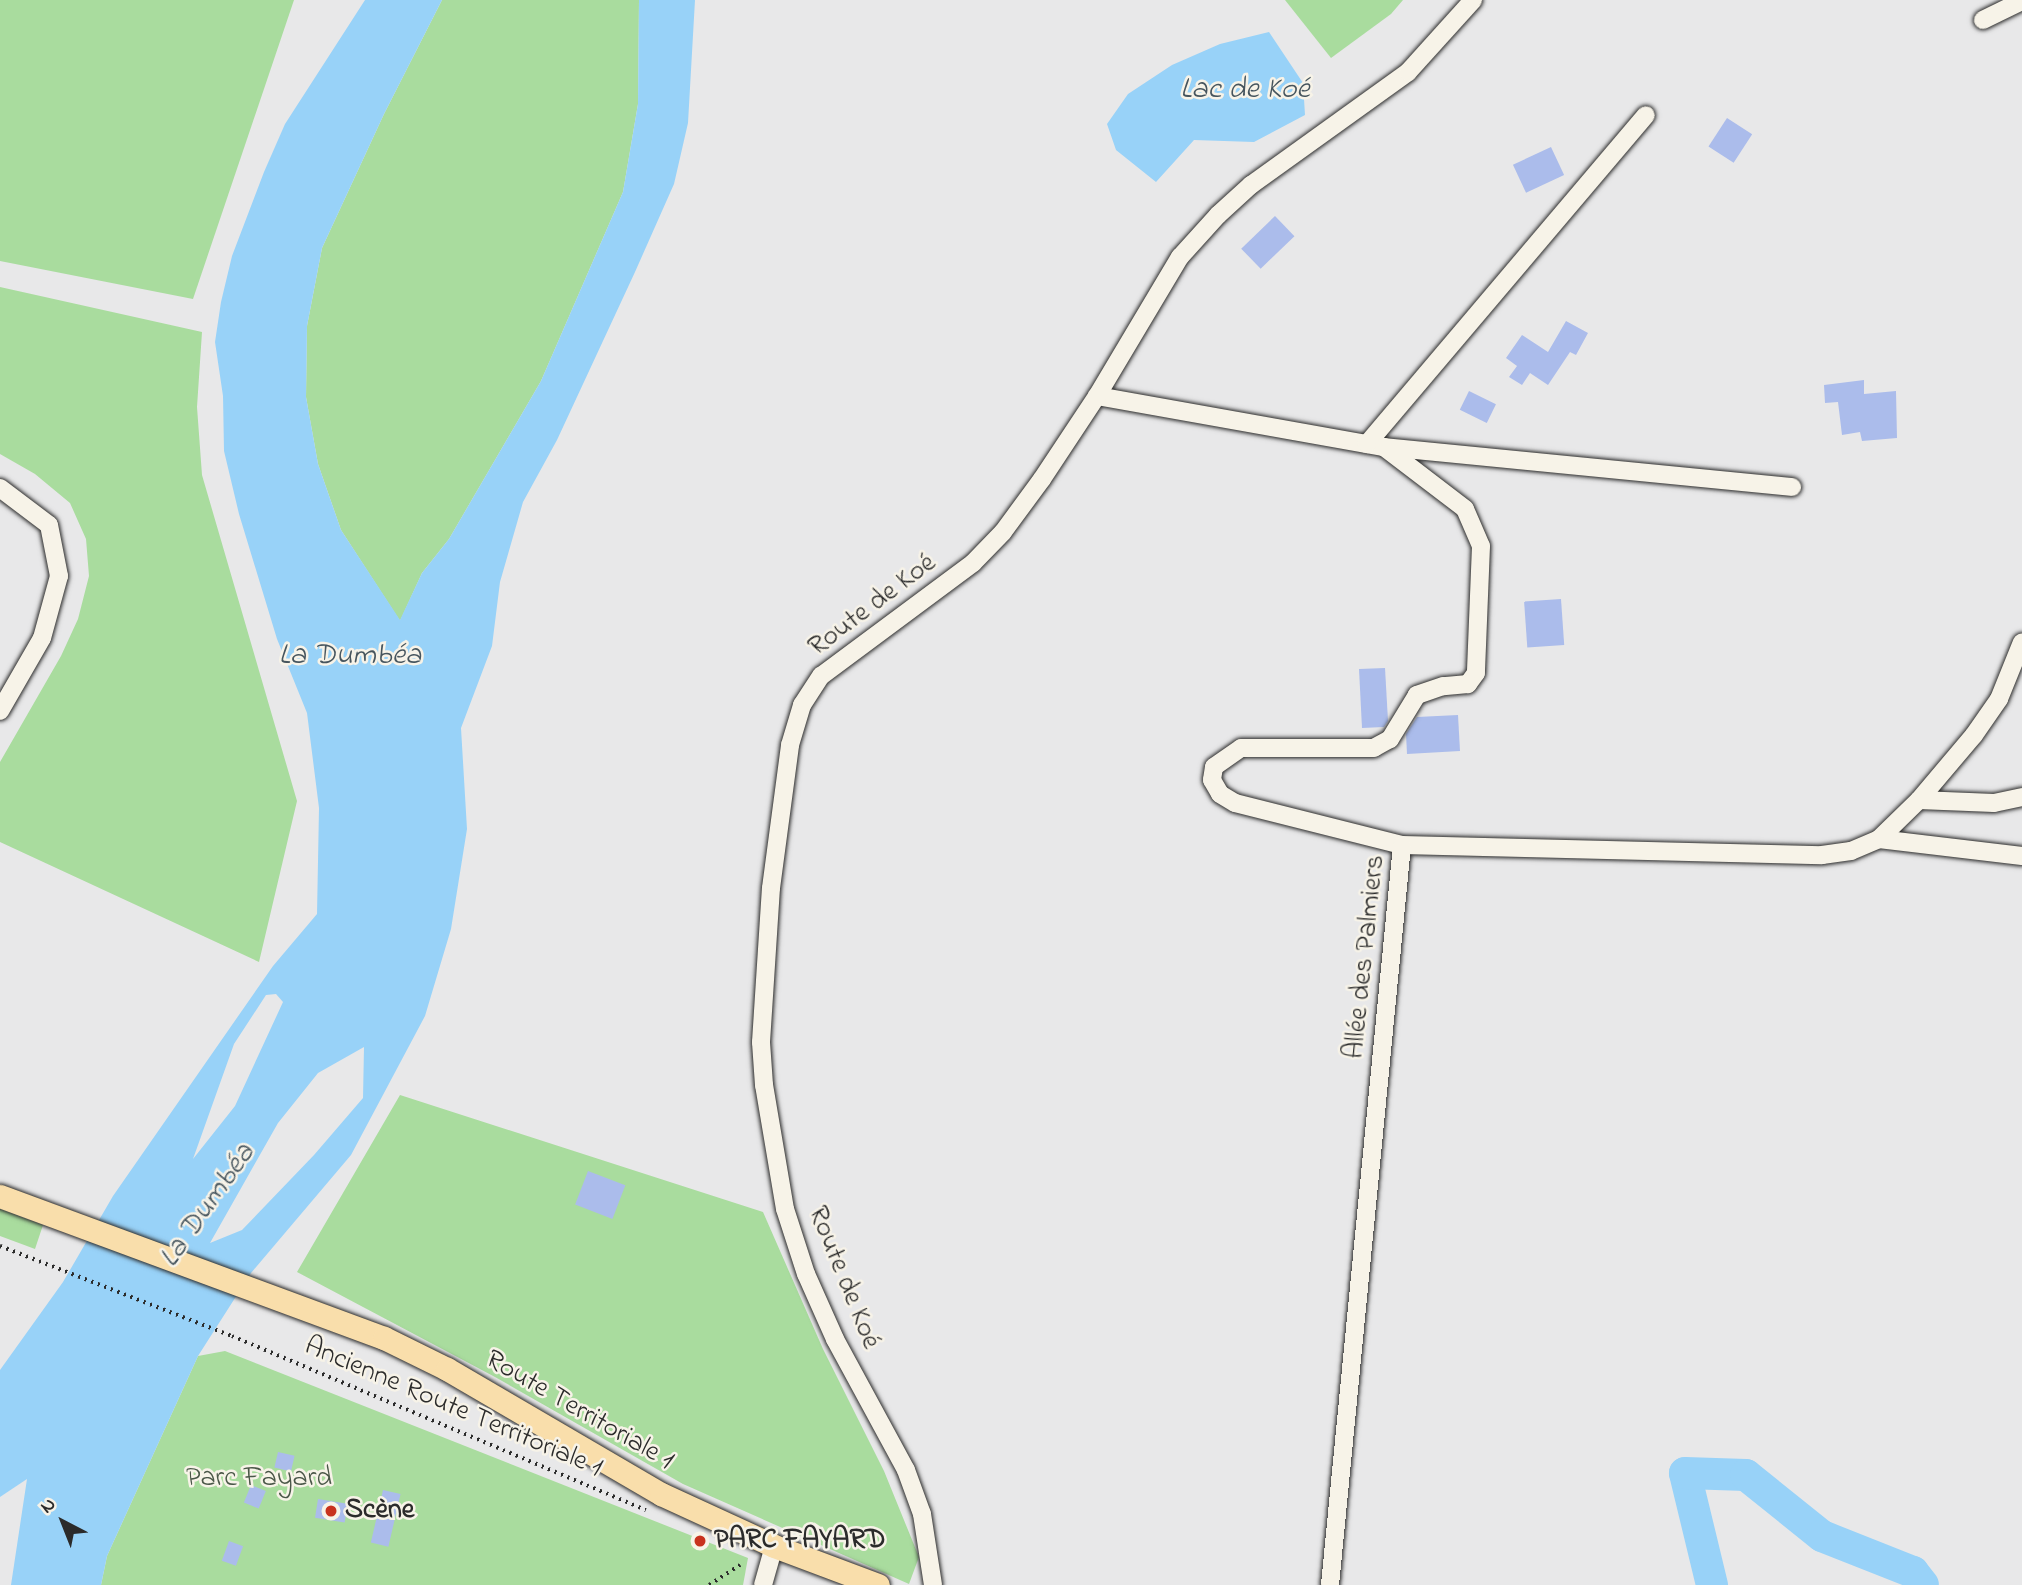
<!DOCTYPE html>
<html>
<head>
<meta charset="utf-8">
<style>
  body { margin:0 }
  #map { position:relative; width:2022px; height:1585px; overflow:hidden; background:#e8e8e9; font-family:"Indie Flower",sans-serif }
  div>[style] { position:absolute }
  .green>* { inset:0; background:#a9dc9e }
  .water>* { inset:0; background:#98d2f8 }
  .river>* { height:32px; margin:-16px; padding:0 16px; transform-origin:16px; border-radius:16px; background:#98d2f8 }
  .building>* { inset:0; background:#abbceb; transform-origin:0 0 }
  .path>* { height:3.5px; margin-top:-1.75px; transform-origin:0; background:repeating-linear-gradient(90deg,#2b2b2b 0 2px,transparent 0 7px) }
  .roads { filter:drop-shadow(0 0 2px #2b2b2b) drop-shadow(0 0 2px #2b2b2b) }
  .minor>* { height:18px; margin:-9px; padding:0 9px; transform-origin:9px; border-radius:9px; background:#f7f3e8 }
  .major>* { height:23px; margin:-11.5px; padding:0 11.5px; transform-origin:11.5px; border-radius:11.5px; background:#f9deab }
  .dots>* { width:19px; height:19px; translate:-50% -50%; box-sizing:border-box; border:4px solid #f7f3e8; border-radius:50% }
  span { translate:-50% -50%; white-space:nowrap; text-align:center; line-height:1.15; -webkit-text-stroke:5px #f7f3e8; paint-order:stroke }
  .street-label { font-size:28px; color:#2b2b2b }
  .park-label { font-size:28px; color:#4a5748 }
  .poi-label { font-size:28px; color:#2b2b2b; font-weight:700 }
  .left { translate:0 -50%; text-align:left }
  .water-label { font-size:30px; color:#46555e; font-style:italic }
  .north { position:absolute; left:28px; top:1487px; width:70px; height:70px; -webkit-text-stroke:5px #f7f3e8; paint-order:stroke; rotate:318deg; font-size:19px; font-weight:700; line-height:28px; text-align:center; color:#2b2b2b }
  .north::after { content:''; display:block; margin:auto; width:24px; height:32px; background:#2b2b2b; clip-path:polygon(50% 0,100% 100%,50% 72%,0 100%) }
</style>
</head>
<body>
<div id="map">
  <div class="green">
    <div style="clip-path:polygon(0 0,294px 0,193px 299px,0 261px)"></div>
    <div style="clip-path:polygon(442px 0,639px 0,638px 104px,623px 192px,541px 381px,449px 539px,422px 573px,400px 621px,341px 530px,318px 464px,306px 397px,307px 326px,322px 248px,384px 114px)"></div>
    <div style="clip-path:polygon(1285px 0,1403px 0,1391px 14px,1331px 58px)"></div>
    <div style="clip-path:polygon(0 287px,202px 332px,197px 407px,202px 475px,297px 801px,259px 962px,0 842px,0 762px,61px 656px,78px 619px,89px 576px,86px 539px,70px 503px,35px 474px,0 454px)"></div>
    <div style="clip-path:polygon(400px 1095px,763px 1212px,823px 1349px,884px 1471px,919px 1557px,909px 1584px,683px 1484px,495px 1377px,297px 1272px)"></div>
    <div style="clip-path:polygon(0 1209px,43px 1225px,35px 1249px,0 1236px)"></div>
    <div style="clip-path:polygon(225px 1351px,748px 1558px,743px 1585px,101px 1585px,107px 1556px,198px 1356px)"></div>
  </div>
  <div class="water">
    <div style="clip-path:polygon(evenodd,365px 0,442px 0,384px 114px,322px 248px,307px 326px,306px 397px,318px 464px,341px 530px,400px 620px,422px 573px,449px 539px,541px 381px,623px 192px,638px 104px,639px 0,695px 0,688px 123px,674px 184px,635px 272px,557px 440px,523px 502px,500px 582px,492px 646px,461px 728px,467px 829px,451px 929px,425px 1016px,351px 1155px,251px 1273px,198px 1356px,107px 1556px,101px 1585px,11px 1585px,27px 1479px,0 1497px,0 1370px,63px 1282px,113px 1196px,273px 966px,317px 914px,319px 808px,307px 713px,277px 639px,239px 514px,224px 451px,223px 396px,215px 342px,221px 302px,232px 256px,264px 172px,285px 124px,365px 0,276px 994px,283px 1002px,235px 1106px,193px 1159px,234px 1044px,266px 995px,276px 994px,365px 0,364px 1047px,363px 1098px,314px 1155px,242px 1230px,210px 1243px,278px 1123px,318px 1073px,364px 1047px)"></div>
    <div style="clip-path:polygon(1269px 32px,1303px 83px,1305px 115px,1254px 142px,1194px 140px,1156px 182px,1116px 150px,1107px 124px,1128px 94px,1172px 65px,1220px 44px)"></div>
  </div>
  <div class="river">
    <div style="left:1712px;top:1585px;width:115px;rotate:-103.6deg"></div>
    <div style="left:1685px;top:1473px;width:61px;rotate:1.9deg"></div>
    <div style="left:1746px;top:1475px;width:97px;rotate:38.8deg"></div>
    <div style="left:1822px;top:1536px;width:98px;rotate:21.6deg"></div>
    <div style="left:1913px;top:1572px;width:16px;rotate:52deg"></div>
  </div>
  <div class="building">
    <div style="left:1727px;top:118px;width:30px;height:34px;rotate:33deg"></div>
    <div style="left:1551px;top:147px;width:31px;height:42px;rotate:65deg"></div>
    <div style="left:1275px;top:216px;width:28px;height:47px;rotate:46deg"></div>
    <div style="clip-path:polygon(1566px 321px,1588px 333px,1576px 355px,1570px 352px,1548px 385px,1530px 373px,1522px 385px,1509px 377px,1517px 366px,1506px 358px,1522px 335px,1548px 352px)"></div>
    <div style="clip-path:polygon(1864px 380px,1864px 394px,1896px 391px,1897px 438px,1862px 441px,1860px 432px,1842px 435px,1838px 402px,1825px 403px,1824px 385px)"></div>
    <div style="left:1469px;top:391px;width:30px;height:21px;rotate:26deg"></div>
    <div style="left:1561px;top:599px;width:46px;height:37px;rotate:86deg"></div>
    <div style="clip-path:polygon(1385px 668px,1388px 721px,1384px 727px,1362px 728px,1359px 669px)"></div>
    <div style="clip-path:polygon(1458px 715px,1460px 751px,1407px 754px,1406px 734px,1417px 717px)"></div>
    <div style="left:588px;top:1171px;width:40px;height:36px;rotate:21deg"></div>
    <div style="left:278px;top:1452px;width:17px;height:16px;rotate:13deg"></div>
    <div style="left:251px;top:1485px;width:16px;height:19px;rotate:22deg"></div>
    <div style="left:383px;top:1490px;width:18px;height:54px;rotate:13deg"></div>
    <div style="left:318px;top:1499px;width:30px;height:19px;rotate:9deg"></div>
    <div style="left:229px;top:1541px;width:15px;height:21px;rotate:20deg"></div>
  </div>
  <div class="path">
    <div style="left:0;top:1246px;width:249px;rotate:21.2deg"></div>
    <div style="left:232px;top:1336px;width:449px;rotate:22.8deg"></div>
    <div style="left:709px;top:1585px;width:37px;rotate:-33deg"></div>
  </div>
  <div class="roads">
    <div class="minor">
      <div style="left:1983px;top:20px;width:43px;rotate:-26deg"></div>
      <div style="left:1097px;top:396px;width:291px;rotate:10.1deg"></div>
      <div style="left:1384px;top:447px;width:410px;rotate:5.6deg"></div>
      <div style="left:1367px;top:444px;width:431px;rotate:-49.7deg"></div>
      <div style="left:1384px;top:447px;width:102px;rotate:37.4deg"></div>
      <div style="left:1465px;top:509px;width:40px;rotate:66.6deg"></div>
      <div style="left:1481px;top:546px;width:127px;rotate:92.3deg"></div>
      <div style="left:1476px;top:673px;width:14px;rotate:126deg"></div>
      <div style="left:1468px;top:684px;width:25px;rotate:175deg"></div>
      <div style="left:1443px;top:686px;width:28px;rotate:161deg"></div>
      <div style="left:1417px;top:695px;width:52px;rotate:121.5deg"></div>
      <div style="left:1390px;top:739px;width:18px;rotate:151deg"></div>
      <div style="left:1374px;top:748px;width:133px;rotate:180deg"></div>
      <div style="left:1241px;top:748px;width:33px;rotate:145deg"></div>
      <div style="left:1214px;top:767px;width:13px;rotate:99deg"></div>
      <div style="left:1212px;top:780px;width:16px;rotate:60deg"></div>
      <div style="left:1220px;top:794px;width:17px;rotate:31deg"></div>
      <div style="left:1235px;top:803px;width:172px;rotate:14.1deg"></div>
      <div style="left:1402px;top:845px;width:420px;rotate:1.4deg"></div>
      <div style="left:1822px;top:855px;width:29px;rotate:-8deg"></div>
      <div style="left:1851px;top:851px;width:30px;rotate:-23deg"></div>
      <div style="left:1879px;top:839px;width:56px;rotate:-44.3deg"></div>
      <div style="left:1919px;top:800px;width:85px;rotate:-49.8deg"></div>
      <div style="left:1974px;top:735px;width:44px;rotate:-55.2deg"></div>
      <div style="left:1999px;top:699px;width:61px;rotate:-68deg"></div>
      <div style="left:0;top:488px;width:61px;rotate:37.1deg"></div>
      <div style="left:49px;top:525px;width:52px;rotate:78.9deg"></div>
      <div style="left:59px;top:576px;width:64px;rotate:105.3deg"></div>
      <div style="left:42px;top:638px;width:84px;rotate:119.9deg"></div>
      <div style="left:1919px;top:800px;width:75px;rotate:2.3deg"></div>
      <div style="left:1994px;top:803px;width:29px;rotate:-12deg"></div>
      <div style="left:1879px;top:839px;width:144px;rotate:6.8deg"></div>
      <div style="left:763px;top:1585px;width:41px;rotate:-74.2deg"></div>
      <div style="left:933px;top:1585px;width:72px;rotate:-98.8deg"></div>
      <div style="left:922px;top:1514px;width:47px;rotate:-110deg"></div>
      <div style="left:906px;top:1470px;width:149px;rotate:-118.5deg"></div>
      <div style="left:835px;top:1339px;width:71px;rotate:-114deg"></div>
      <div style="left:806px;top:1274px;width:68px;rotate:-107.9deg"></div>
      <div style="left:785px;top:1209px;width:126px;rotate:-99.6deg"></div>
      <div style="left:764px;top:1085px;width:43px;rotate:-94deg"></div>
      <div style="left:761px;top:1042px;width:154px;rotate:-86.3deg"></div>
      <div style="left:771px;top:888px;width:144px;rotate:-82.4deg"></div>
      <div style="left:790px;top:745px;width:42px;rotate:-73.3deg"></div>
      <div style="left:802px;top:705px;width:35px;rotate:-57deg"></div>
      <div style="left:821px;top:676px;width:189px;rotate:-36.6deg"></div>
      <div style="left:973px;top:563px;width:43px;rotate:-45.9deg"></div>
      <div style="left:1003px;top:532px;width:66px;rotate:-53.7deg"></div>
      <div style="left:1042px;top:479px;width:100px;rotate:-56.5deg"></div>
      <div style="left:1097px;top:396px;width:162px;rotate:-59.2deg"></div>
      <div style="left:1180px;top:257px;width:57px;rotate:-47.9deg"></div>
      <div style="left:1218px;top:215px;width:45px;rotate:-42.3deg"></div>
      <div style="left:1251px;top:185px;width:193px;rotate:-35.7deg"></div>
      <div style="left:1408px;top:72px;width:97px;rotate:-47.9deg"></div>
      <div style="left:1330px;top:1585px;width:743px;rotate:-84.44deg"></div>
    </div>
    <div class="major">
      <div style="left:0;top:1196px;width:409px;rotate:20.3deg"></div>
      <div style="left:384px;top:1338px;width:70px;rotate:26.2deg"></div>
      <div style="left:447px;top:1369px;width:248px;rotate:30.3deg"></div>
      <div style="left:661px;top:1494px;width:124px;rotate:24.7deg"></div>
      <div style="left:774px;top:1546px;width:111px;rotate:20.6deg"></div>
    </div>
  </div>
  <div class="dots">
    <div style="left:331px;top:1511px;background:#c8321e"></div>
    <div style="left:700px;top:1541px;background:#c8321e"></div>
  </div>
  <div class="street-label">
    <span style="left:873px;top:606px;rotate:-37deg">Route de Koé</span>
    <span style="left:1366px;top:957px;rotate:-84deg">Allée des Palmiers</span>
    <span style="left:843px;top:1278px;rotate:68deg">Route de Koé</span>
    <span style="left:453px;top:1408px;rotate:23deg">Ancienne Route Territoriale 1</span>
    <span style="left:579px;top:1411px;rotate:30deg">Route Territoriale 1</span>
  </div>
  <div class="park-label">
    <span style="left:259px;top:1479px">Parc Fayard</span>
  </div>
  <div class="poi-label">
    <span class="left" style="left:345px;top:1511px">Scène</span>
    <span class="left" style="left:714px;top:1541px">PARC FAYARD</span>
  </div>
  <div class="water-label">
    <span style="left:1245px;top:90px">Lac de Koé</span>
    <span style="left:350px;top:656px">La Dumbéa</span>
    <span style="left:208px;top:1206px;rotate:-55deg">La Dumbéa</span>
  </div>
  <div class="north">N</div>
</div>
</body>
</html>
